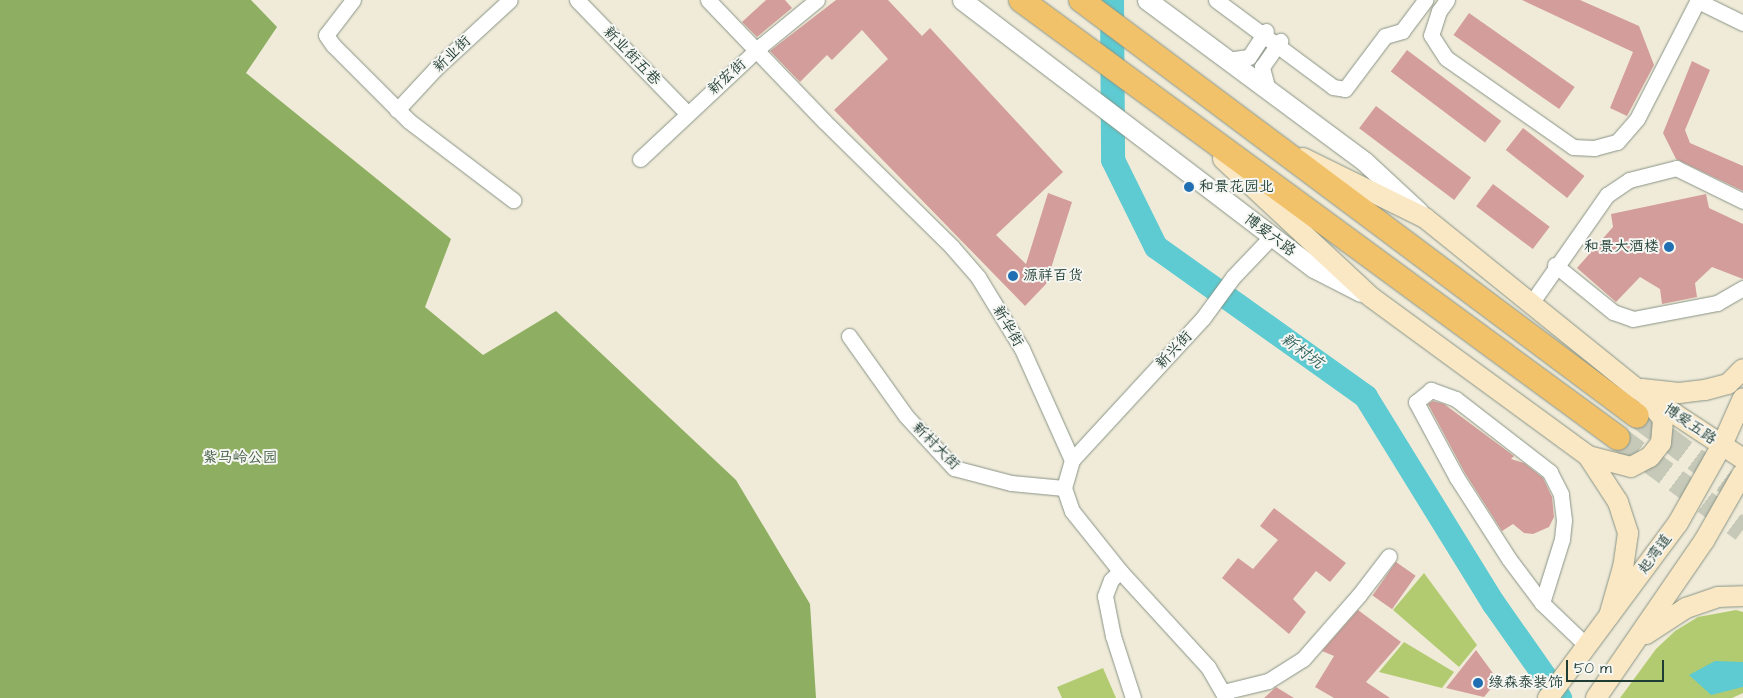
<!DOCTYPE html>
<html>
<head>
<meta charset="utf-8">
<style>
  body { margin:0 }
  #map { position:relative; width:1743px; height:698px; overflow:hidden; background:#f0ebd9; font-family:"Architects Daughter","LXGW WenKai TC",sans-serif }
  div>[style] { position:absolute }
  .green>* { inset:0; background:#b3cb70 }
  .forest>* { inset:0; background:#8eaf62 }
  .water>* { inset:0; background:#5dcbd1 }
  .river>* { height:24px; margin:-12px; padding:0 12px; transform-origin:12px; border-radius:12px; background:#5dcbd1 }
  .building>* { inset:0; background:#d39d9b; transform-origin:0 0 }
  .trunk-tunnel>* { height:24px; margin-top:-12px; transform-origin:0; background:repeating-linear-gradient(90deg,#c6c8b8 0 24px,transparent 0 36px) }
  .roads { filter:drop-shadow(0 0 1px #889486) drop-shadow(0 0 1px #889486) }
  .minor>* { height:15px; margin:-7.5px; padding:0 7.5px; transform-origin:7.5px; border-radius:7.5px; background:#fff }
  .tertiary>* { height:19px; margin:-9.5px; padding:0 9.5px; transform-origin:9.5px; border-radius:9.5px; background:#fff }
  .secondary>* { height:20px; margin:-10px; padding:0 10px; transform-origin:10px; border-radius:10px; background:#fae7c3 }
  .trunk>* { height:24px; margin:-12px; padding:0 12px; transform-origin:12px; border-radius:12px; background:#f2c26a }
  .dots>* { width:14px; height:14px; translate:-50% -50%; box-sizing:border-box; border:2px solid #f6f6f2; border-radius:50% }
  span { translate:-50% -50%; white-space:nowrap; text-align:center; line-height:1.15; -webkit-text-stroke:4px #f6f6f2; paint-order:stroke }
  .street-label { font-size:15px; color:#1f3d34 }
  .poi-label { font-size:15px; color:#1f3d34 }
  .left { translate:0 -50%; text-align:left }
  .right { translate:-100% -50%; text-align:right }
  .park-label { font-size:15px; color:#3d5940 }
  .water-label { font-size:16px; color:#2e605b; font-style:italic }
  .scale { position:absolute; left:1566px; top:660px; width:98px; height:22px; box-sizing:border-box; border:2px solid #1f3d34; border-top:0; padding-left:6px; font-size:15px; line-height:18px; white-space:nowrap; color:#1f3d34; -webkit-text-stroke:4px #f6f6f2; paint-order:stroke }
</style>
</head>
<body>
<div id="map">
  <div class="green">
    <div style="clip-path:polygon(1424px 573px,1477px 645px,1459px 667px,1393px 610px)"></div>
    <div style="clip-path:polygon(1736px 610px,1743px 612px,1743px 693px,1732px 698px,1620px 698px,1656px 649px,1675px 631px,1698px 617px)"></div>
    <div style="clip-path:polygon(1404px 642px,1454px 672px,1442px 688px,1379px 672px)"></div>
    <div style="clip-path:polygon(1103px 668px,1116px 698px,1062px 698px,1057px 687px)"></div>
  </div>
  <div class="forest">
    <div style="clip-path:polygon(0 0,251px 0,277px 27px,246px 73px,451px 239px,425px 307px,483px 355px,556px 311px,736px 480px,810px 604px,816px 698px,0 698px)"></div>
  </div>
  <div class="water">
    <div style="clip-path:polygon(1715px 661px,1743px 662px,1743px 687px,1711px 695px,1689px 675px)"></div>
  </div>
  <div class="river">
    <div style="left:1112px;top:0;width:160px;rotate:89.6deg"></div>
    <div style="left:1113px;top:160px;width:97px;rotate:63.7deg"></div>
    <div style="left:1156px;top:247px;width:258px;rotate:35.5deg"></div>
    <div style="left:1366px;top:397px;width:243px;rotate:58.3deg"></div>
    <div style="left:1494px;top:604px;width:115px;rotate:54.9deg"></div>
  </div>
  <div class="building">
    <div style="clip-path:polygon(766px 0,785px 0,792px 8px,757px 37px,742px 22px)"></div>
    <div style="clip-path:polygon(836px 0,888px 0,922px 36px,930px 28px,1063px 172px,996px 235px,1026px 264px,1048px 193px,1072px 202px,1046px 284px,1025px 306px,834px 110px,888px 59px,862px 30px,832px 60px,827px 55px,800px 82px,770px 51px)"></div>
    <div style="clip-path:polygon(1522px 0,1580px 0,1639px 26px,1654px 65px,1627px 116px,1610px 108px,1633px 52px)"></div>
    <div style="left:1469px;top:13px;width:129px;height:27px;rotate:35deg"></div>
    <div style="left:1407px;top:50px;width:118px;height:27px;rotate:37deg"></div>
    <div style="clip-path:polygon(1692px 61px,1710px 70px,1685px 130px,1690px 143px,1743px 166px,1743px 191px,1676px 159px,1663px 133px)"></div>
    <div style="left:1376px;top:106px;width:119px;height:28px;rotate:37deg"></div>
    <div style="left:1523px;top:128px;width:78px;height:28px;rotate:38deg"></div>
    <div style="left:1493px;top:184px;width:71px;height:28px;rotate:37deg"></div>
    <div style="clip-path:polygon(1706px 194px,1709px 208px,1743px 224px,1743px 279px,1712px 267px,1695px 283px,1697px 297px,1662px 304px,1660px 289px,1640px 277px,1616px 302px,1577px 268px,1613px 227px,1611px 214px)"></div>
    <div style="clip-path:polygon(1433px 401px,1444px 404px,1514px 456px,1511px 459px,1524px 463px,1543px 478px,1552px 497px,1554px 517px,1549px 527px,1533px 534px,1524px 533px,1513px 524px,1502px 531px,1465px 473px,1428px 404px)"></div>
    <div style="clip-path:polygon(1274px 508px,1346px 563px,1330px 582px,1316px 571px,1293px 599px,1306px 612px,1289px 634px,1222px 578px,1238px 558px,1253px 569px,1278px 540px,1260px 526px)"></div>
    <div style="left:1396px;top:562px;width:24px;height:41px;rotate:35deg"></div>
    <div style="clip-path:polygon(1358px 610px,1401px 642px,1366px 682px,1390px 698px,1334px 698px,1315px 687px,1334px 656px,1322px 651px)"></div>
    <div style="clip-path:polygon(1476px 650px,1498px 680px,1484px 697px,1446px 688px)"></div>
    <div style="clip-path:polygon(1276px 687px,1294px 698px,1264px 698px)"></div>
  </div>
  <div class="trunk-tunnel">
    <div style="left:1637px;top:416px;width:132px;rotate:36.7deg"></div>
    <div style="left:1618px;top:438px;width:155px;rotate:36.4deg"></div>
  </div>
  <div class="roads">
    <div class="minor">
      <div style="left:353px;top:0;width:44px;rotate:127.6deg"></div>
      <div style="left:326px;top:35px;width:12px;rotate:55deg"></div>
      <div style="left:333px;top:45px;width:107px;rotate:45deg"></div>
      <div style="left:409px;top:121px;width:131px;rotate:37.2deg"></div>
      <div style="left:577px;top:0;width:158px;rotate:45.8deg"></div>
      <div style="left:708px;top:0;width:168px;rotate:46.2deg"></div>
      <div style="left:824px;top:121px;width:180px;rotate:44.5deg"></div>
      <div style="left:952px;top:247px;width:40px;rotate:49deg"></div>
      <div style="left:978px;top:277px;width:84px;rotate:58.6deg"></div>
      <div style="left:1022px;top:349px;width:122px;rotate:65.8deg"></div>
      <div style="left:1072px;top:460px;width:29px;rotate:106deg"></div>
      <div style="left:1064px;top:488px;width:24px;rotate:71deg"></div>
      <div style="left:1072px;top:511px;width:77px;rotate:51.3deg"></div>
      <div style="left:1120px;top:571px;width:130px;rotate:47.5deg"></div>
      <div style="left:1208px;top:667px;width:36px;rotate:60deg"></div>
      <div style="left:1216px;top:0;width:146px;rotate:36.6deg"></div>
      <div style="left:1333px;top:87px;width:12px;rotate:9deg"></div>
      <div style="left:1345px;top:89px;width:66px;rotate:-53deg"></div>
      <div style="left:1385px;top:36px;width:18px;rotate:-16deg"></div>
      <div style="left:1402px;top:31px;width:39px;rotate:-53deg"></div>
      <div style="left:1447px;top:0;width:14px;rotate:126deg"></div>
      <div style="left:1439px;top:11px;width:25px;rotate:108deg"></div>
      <div style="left:1431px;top:35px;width:27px;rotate:57deg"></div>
      <div style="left:1446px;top:58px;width:155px;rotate:35deg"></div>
      <div style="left:1573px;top:147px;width:21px;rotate:3deg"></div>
      <div style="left:1594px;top:148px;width:24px;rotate:-15deg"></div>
      <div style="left:1617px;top:142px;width:30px;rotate:-49deg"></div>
      <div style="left:1637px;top:119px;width:134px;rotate:-62.9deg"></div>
      <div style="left:1698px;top:1px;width:50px;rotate:26.1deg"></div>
      <div style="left:1227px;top:60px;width:22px;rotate:-8deg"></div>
      <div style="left:1249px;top:57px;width:31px;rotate:-57deg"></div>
      <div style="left:1268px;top:90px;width:24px;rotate:-105deg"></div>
      <div style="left:1262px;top:67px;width:32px;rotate:-55deg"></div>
      <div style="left:397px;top:110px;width:57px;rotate:-47.1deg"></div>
      <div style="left:436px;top:68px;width:100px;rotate:-42.6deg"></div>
      <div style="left:640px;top:159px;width:167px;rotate:-43.1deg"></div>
      <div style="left:762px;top:45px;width:71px;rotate:-39.3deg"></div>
      <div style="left:1555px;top:265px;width:75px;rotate:39deg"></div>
      <div style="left:1613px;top:312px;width:21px;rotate:19deg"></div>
      <div style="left:1633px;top:319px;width:86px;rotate:-10.8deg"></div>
      <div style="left:1717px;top:303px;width:30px;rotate:-30deg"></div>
      <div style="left:1532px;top:302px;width:131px;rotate:-55deg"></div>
      <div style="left:1607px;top:195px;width:27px;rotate:-34deg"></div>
      <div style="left:1629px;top:180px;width:49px;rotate:-14.3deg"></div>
      <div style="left:1676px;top:168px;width:75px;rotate:26.2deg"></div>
      <div style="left:849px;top:336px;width:98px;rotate:54.5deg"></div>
      <div style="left:906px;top:416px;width:71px;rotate:47.3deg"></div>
      <div style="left:954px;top:468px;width:59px;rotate:14.7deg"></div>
      <div style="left:1011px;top:483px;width:53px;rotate:5.4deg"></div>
      <div style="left:1072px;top:460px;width:193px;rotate:-47.3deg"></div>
      <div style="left:1203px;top:318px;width:51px;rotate:-53.8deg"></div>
      <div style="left:1233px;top:277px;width:57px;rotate:-46.4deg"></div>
      <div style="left:1120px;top:571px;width:13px;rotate:135deg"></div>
      <div style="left:1111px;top:580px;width:17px;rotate:111deg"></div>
      <div style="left:1105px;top:596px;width:41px;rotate:78.7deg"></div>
      <div style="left:1113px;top:636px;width:65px;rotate:72.1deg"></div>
      <div style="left:1542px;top:603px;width:67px;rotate:-72.6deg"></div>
      <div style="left:1562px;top:539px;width:19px;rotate:-84deg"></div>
      <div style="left:1564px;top:520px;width:26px;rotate:-97deg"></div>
      <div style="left:1561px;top:494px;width:25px;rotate:-117deg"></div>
      <div style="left:1550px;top:472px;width:119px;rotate:-142.2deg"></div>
      <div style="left:1456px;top:399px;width:27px;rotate:-160deg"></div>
      <div style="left:1431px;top:390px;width:19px;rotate:141deg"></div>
      <div style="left:1416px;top:402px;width:86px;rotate:61.7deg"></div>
      <div style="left:1457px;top:478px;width:96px;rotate:57.3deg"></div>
      <div style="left:1509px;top:559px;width:55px;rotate:53.1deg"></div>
      <div style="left:1542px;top:603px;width:61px;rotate:43.7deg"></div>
      <div style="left:1223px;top:692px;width:46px;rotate:-13.7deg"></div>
      <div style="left:1268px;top:681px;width:41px;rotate:-32.2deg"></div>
      <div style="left:1303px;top:659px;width:85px;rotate:-48.8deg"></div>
      <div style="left:1359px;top:595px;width:49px;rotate:-52.4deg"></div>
    </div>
    <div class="tertiary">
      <div style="left:962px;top:0;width:442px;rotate:37.3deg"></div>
      <div style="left:1314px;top:268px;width:53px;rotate:27.1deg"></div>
      <div style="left:1147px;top:0;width:270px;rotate:36.6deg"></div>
      <div style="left:1364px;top:161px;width:75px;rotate:42.8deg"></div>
    </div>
    <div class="secondary">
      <div style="left:1303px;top:158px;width:136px;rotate:26.2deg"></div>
      <div style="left:1425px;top:218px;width:272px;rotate:38.9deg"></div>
      <div style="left:1637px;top:389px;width:127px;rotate:33.4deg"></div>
      <div style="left:1223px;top:159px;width:202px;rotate:43deg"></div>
      <div style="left:1371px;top:297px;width:269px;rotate:36.2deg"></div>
      <div style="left:1588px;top:456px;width:55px;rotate:56.9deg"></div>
      <div style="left:1618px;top:502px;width:33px;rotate:72deg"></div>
      <div style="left:1628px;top:533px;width:34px;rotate:98deg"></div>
      <div style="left:1623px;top:567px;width:51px;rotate:105.9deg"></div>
      <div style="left:1642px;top:389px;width:37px;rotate:6deg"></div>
      <div style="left:1679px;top:393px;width:26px;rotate:-7deg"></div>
      <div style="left:1705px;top:390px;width:24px;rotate:-15deg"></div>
      <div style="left:1728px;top:384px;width:21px;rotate:-45deg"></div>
      <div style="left:1588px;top:456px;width:44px;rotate:14.3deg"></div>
      <div style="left:1631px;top:467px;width:21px;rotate:-28deg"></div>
      <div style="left:1650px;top:457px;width:18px;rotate:-52deg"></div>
      <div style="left:1661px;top:443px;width:24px;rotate:-85deg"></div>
      <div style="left:1663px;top:419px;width:22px;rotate:-129deg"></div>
      <div style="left:1646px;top:634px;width:48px;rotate:-33deg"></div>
      <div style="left:1686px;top:608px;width:34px;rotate:-19deg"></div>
      <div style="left:1718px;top:597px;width:25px;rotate:-2deg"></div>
      <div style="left:1548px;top:698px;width:218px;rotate:-53.4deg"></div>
      <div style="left:1678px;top:523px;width:90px;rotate:-60.6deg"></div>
      <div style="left:1722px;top:445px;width:51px;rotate:-65.9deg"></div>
      <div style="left:1596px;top:698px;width:191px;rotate:-55.5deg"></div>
      <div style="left:1704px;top:541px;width:78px;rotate:-60.2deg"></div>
    </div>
    <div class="trunk">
      <div style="left:1021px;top:0;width:740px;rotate:36.27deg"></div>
      <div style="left:1081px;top:0;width:694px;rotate:36.8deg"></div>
    </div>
  </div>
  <div class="dots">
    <div style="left:1189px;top:187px;background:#1f6fb2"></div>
    <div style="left:1669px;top:247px;background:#1f6fb2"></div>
    <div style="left:1013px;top:276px;background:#1f6fb2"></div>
    <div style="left:1478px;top:683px;background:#1f6fb2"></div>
  </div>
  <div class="street-label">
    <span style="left:452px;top:54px;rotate:-44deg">新业街</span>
    <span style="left:632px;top:56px;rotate:46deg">新业街五巷</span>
    <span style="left:727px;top:77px;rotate:-42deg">新宏街</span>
    <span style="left:1270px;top:235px;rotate:37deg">博爱六路</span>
    <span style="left:1008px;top:326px;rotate:59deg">新华街</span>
    <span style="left:1174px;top:350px;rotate:-47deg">新兴街</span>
    <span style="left:1690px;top:424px;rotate:34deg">博爱五路</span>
    <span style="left:936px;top:446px;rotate:45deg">新村大街</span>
    <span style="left:1655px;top:554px;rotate:-54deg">起湾道</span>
  </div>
  <div class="poi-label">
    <span class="left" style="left:1199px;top:187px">和景花园北</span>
    <span class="right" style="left:1659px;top:247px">和景大酒楼</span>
    <span class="left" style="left:1023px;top:276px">源祥百货</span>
    <span class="left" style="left:1488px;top:683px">绿森泰装饰</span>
  </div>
  <div class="park-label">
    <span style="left:240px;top:458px">紫马岭公园</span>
  </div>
  <div class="water-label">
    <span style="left:1302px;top:351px;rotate:36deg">新村坑</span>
  </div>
  <div class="scale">50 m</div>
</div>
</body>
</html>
